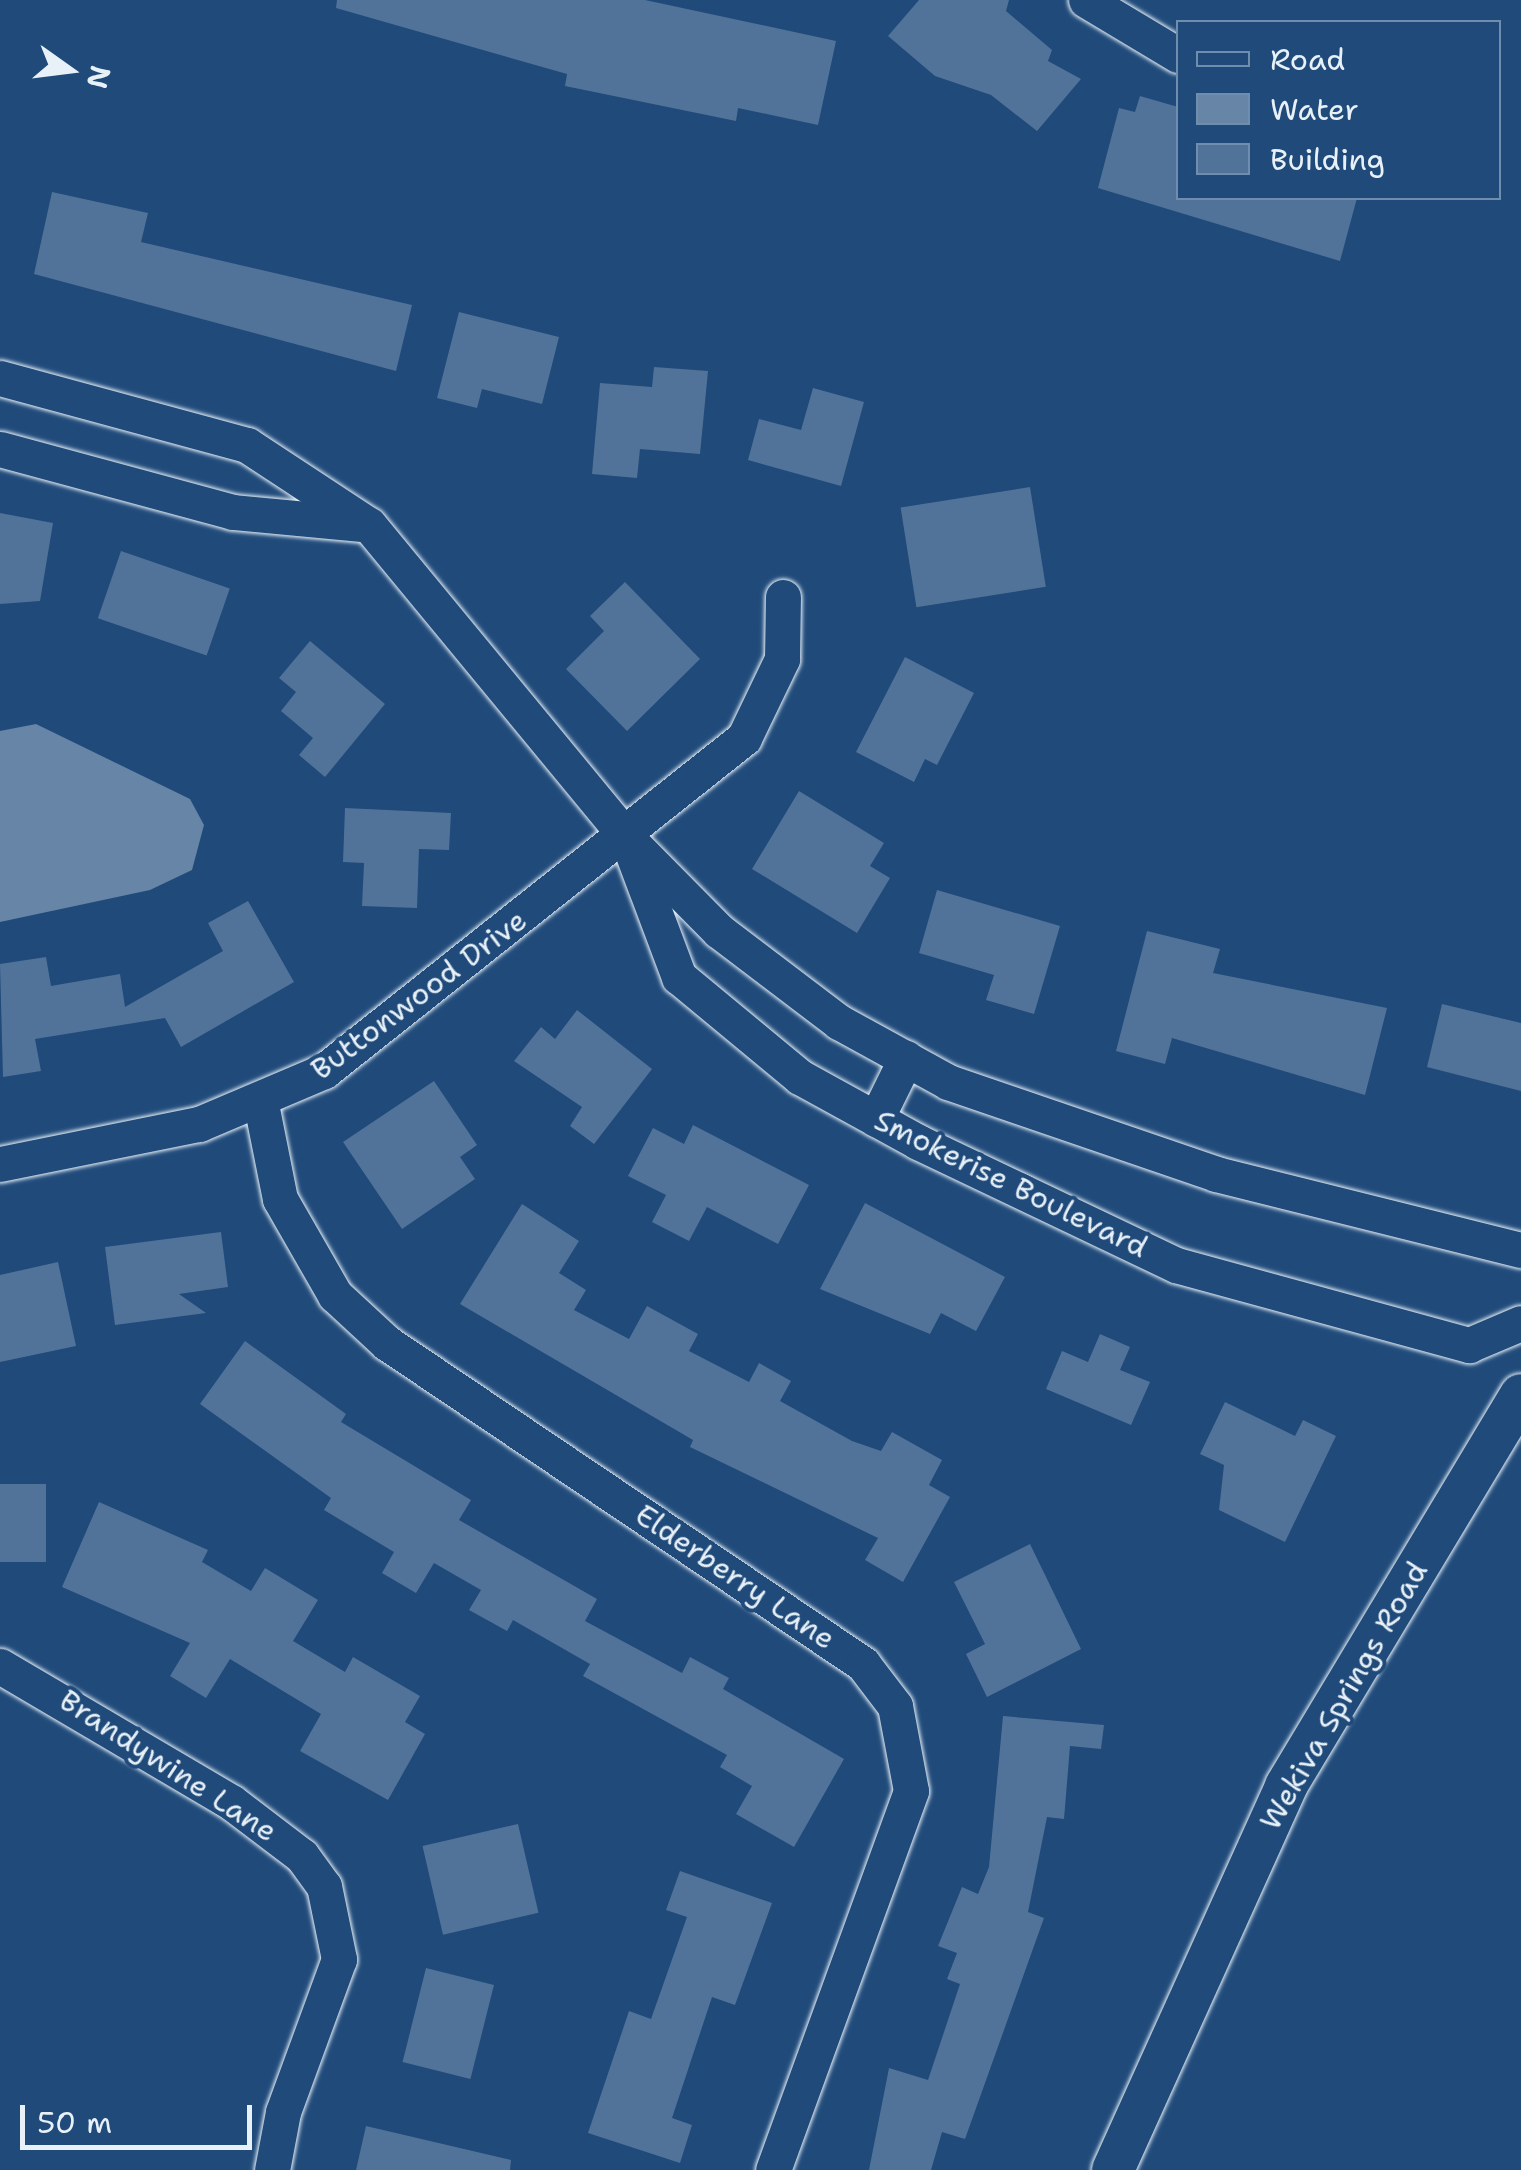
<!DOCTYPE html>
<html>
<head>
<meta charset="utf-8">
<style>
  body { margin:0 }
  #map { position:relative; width:1521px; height:2170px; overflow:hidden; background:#1f4a7a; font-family:"Shantell Sans",sans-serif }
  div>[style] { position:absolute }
  .water>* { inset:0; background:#6685a7 }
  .building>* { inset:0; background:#517399; transform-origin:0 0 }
  .roads { filter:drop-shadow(0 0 2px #e8f1f8) drop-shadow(0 0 2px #e8f1f8) }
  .minor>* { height:35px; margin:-17.5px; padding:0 17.5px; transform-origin:17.5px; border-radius:17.5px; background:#1f4a7a }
  .major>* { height:42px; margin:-21px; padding:0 21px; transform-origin:21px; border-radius:21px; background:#1f4a7a }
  span { translate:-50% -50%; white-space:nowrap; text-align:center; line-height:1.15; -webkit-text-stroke:8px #1f4a7a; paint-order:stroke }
  .street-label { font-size:30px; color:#e8f1f8 }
  .legend { position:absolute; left:1176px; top:20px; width:325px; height:180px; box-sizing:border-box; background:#1f4a7a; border:2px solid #6f8dac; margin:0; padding:12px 18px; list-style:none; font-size:30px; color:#e8f1f8 }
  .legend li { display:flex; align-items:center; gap:20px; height:50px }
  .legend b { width:50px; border:2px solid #6f8dac }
  .north { position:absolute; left:20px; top:20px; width:100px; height:100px; -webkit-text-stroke:8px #1f4a7a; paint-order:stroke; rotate:104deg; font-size:28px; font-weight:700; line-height:40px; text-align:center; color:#e8f1f8 }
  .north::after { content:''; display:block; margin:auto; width:35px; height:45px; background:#e8f1f8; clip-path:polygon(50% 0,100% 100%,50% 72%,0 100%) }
  .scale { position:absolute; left:20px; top:2105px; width:232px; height:45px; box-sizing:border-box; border:5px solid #e8f1f8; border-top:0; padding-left:12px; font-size:30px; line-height:35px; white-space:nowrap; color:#e8f1f8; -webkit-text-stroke:8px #1f4a7a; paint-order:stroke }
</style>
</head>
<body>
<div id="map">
  <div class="water">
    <div style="clip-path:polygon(36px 724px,190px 799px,204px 825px,192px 870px,150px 890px,0 922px,0 731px)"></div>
  </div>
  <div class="building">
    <div style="clip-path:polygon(337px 0,645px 0,836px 41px,818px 125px,738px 108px,736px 121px,565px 86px,567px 74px,336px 8px)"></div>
    <div style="clip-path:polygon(919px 0,1009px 0,1006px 11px,1052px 50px,1048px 61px,1081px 79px,1037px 131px,991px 95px,935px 76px,888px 36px)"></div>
    <div style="clip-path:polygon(1140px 96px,1178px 107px,1178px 198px,1357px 198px,1340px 261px,1098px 188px,1119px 108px,1135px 112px)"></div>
    <div style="clip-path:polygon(52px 192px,148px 213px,141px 242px,412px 305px,396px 371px,34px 274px)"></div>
    <div style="clip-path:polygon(459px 312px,559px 337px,542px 404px,482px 389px,477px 408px,437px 398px)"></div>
    <div style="clip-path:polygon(654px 367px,708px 371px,700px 454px,640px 449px,637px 478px,592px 474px,600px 383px,652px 387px)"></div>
    <div style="clip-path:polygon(813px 388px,864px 402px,841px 486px,748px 460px,759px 419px,801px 430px)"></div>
    <div style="left:1030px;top:487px;width:101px;height:131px;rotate:81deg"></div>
    <div style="clip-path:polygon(0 513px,53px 523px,40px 601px,0 604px)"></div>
    <div style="left:121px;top:551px;width:115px;height:71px;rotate:19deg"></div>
    <div style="clip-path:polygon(625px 582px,700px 659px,627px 731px,566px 669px,604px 631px,590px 616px)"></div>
    <div style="clip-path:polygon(310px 641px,385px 704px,325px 777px,299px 755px,313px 738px,281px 711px,296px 692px,279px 678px)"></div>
    <div style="clip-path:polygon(905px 657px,974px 693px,937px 765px,925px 759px,914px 782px,856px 752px)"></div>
    <div style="clip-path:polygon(799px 791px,884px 843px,870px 866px,890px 878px,857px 933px,752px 869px)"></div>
    <div style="clip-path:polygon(345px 808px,451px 813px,449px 850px,419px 849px,417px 908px,362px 906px,364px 863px,343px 862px)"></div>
    <div style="clip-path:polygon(937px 890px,1060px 926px,1034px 1014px,986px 1000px,994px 975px,919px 953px)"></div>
    <div style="clip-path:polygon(248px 901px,294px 982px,181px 1047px,165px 1018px,35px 1039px,41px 1071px,3px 1077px,0 964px,46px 957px,51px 986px,120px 974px,125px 1007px,223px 951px,208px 923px)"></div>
    <div style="clip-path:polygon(1147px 931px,1220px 949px,1213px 973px,1387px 1008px,1365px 1095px,1172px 1038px,1165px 1064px,1116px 1051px)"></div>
    <div style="clip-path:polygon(1442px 1004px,1521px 1023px,1521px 1091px,1427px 1067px)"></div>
    <div style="clip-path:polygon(577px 1010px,652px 1069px,594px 1144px,570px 1126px,582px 1107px,514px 1061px,541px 1027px,555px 1039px)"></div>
    <div style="clip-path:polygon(434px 1081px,477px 1145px,460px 1157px,475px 1179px,402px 1229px,343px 1142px)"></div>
    <div style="clip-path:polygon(693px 1125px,809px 1185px,778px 1244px,707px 1207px,689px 1241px,652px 1222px,666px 1195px,628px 1176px,653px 1128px,684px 1144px)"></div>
    <div style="clip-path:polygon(865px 1203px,1005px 1277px,976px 1331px,941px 1313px,930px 1334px,820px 1289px)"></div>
    <div style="clip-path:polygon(522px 1204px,579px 1241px,559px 1273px,586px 1290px,574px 1310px,629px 1339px,647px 1306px,698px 1334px,689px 1351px,749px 1382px,759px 1363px,791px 1381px,780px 1401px,852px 1441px,881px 1451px,892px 1432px,942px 1460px,929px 1485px,950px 1497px,903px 1582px,865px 1560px,878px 1538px,690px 1447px,693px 1440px,460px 1304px)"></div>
    <div style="clip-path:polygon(221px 1232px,228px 1287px,179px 1294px,206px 1313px,115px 1325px,105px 1247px)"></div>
    <div style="clip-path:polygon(58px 1262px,76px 1346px,0 1362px,0 1275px)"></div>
    <div style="clip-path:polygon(1100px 1334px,1130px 1347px,1120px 1370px,1150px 1382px,1131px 1425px,1046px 1389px,1062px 1351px,1088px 1362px)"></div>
    <div style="clip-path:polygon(245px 1341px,346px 1414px,341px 1422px,471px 1500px,459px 1520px,597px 1599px,585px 1621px,682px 1673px,690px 1657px,729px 1678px,723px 1689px,844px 1759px,794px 1847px,736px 1814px,752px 1786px,720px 1767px,727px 1755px,583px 1676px,590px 1664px,513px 1620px,507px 1631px,469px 1610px,481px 1590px,434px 1563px,416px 1593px,382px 1573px,394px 1552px,324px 1510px,331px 1498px,200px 1404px)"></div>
    <div style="clip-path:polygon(1225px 1402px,1295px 1436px,1303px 1420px,1336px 1436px,1285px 1542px,1219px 1510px,1224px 1465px,1200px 1454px)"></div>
    <div style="left:0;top:1484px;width:46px;height:78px"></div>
    <div style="clip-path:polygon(99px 1502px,208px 1550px,202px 1562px,251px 1591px,265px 1568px,318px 1600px,293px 1641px,345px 1672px,353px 1657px,420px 1696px,405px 1722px,425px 1734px,388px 1800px,300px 1751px,321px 1714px,230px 1659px,206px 1698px,170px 1676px,190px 1643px,62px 1587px)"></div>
    <div style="clip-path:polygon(1030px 1544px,1081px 1649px,987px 1697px,966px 1654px,985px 1644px,954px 1582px)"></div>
    <div style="clip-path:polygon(1003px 1716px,1104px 1725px,1101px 1749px,1070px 1746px,1064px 1819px,1047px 1817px,1028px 1912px,1044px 1918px,965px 2139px,942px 2132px,931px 2170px,869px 2170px,889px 2068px,928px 2080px,960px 1984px,947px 1979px,957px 1953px,938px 1946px,962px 1887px,978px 1894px,989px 1867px)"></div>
    <div style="left:518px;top:1824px;width:91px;height:98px;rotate:77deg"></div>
    <div style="clip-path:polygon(680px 1871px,772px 1903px,735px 2005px,712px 1997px,672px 2118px,692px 2125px,680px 2163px,588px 2133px,629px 2011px,651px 2019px,687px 1917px,666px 1910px)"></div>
    <div style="left:426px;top:1968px;width:70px;height:97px;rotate:14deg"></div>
    <div style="clip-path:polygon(366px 2126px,511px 2160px,510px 2170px,356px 2170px)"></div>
  </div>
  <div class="roads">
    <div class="minor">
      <div style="left:1086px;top:0;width:107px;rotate:30.9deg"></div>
      <div style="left:0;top:378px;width:256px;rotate:15.2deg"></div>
      <div style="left:247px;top:445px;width:146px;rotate:33.3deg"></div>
      <div style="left:369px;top:525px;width:404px;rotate:50.5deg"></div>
      <div style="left:626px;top:837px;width:132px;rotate:45.3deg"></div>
      <div style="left:719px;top:931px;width:151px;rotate:37.2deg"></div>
      <div style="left:839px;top:1022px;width:124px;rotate:28.8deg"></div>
      <div style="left:948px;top:1082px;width:283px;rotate:18.9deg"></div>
      <div style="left:1216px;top:1174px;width:314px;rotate:14deg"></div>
      <div style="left:0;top:449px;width:241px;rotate:15.1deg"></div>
      <div style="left:233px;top:512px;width:128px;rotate:5.4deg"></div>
      <div style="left:632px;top:852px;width:134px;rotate:69.4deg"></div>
      <div style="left:679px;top:977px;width:157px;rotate:39.6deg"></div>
      <div style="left:800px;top:1077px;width:135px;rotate:28.8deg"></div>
      <div style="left:918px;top:1142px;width:286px;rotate:25.5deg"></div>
      <div style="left:1176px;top:1265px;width:304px;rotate:15.3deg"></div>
      <div style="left:1469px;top:1345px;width:56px;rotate:-22.9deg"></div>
      <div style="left:261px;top:1104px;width:97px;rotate:78.7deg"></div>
      <div style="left:280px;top:1199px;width:111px;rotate:60.2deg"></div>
      <div style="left:335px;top:1295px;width:71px;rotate:42.7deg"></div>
      <div style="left:387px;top:1343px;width:574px;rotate:33.99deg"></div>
      <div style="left:863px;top:1664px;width:53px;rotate:52.7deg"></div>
      <div style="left:895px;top:1706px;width:86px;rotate:79.3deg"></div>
      <div style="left:911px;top:1791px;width:403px;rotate:110deg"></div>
      <div style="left:876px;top:1119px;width:68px;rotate:-63.8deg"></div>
      <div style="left:0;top:1164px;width:203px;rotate:-11.4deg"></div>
      <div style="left:199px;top:1124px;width:136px;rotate:-23deg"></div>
      <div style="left:324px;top:1071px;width:536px;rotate:-38.41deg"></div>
      <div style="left:744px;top:738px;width:88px;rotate:-64.3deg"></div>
      <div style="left:782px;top:659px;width:62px;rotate:-89.1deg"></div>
      <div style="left:0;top:1666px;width:268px;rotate:30.5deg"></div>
      <div style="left:231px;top:1802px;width:89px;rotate:37.3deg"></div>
      <div style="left:302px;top:1856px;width:37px;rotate:54deg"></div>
      <div style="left:324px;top:1886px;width:75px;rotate:78.4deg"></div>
      <div style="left:339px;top:1959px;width:163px;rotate:110.1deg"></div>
      <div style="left:283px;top:2112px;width:59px;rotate:100.7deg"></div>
    </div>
    <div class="major">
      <div style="left:1113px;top:2170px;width:421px;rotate:-65.7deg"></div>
      <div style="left:1286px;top:1786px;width:456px;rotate:-59deg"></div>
    </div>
  </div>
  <div class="street-label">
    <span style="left:419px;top:995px;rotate:-37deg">Buttonwood Drive</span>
    <span style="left:1011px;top:1184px;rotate:26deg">Smokerise Boulevard</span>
    <span style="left:735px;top:1577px;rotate:34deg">Elderberry Lane</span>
    <span style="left:1344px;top:1696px;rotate:-60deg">Wekiva Springs Road</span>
    <span style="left:168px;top:1766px;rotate:33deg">Brandywine Lane</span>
  </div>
  <ul class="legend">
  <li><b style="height:12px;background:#1f4a7a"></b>Road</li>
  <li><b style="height:28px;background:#6685a7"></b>Water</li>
  <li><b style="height:28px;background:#517399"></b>Building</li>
  </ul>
  <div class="north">N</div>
  <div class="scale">50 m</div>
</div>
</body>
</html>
